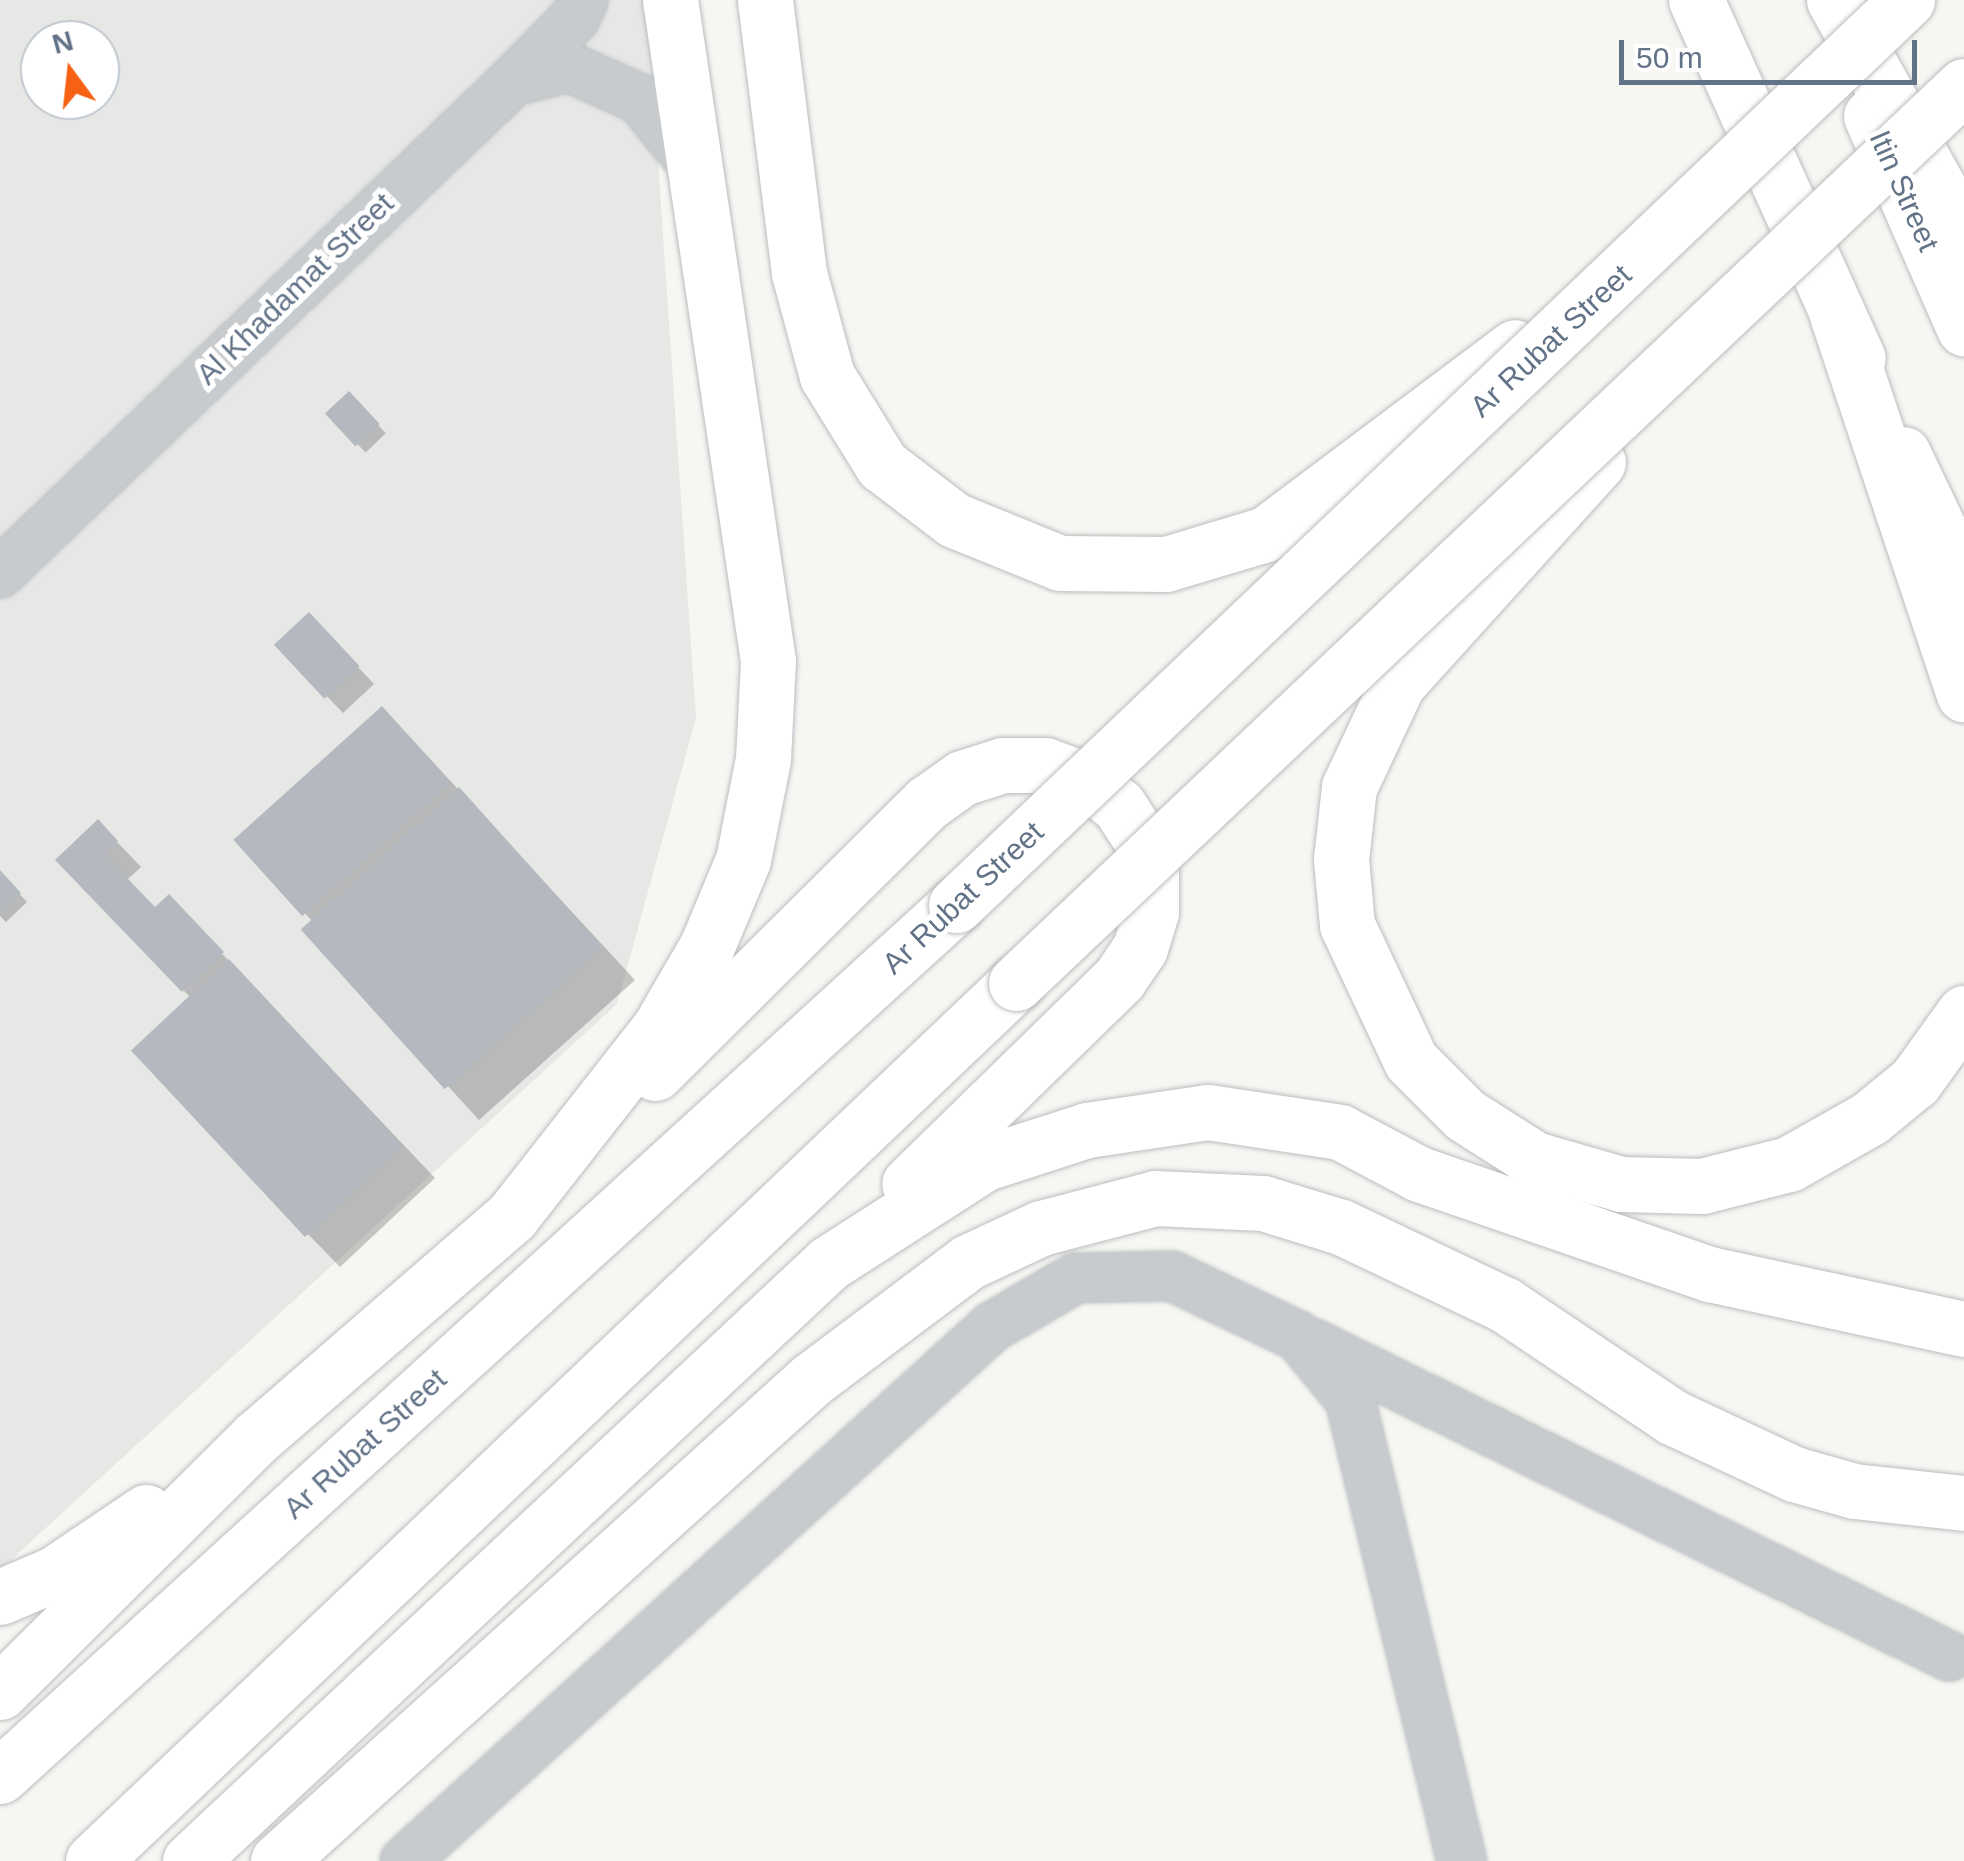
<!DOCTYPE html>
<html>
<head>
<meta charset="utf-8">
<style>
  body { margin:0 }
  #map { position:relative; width:1964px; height:1861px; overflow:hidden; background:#f6f7f2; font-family:Arial,sans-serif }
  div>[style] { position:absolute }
  .built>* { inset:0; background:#e7e8e6 }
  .shadow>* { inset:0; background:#0003; transform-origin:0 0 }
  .building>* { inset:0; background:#b3b9bf; transform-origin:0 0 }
  .roads { filter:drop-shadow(0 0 2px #babdc1) drop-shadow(0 0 2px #babdc1) }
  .minor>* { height:48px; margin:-24px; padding:0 24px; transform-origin:24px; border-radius:24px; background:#c8cbce }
  .major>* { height:55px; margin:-27.5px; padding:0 27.5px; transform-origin:27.5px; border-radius:27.5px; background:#fff }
  .highway>* { height:55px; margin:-27.5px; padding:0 27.5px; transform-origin:27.5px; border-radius:27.5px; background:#fff }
  .bridges { filter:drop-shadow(0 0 2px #b9bcbf) drop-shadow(0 0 2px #b9bcbf) }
  .highway-bridge>* { height:55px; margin:-27.5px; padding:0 27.5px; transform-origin:27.5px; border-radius:27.5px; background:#fff }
  span { translate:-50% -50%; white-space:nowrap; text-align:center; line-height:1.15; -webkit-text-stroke:10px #fff; paint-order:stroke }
  .street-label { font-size:30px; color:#627287 }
  .north { position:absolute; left:20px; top:20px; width:100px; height:100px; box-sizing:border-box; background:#fff; border:2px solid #c0c7cf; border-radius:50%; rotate:345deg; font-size:28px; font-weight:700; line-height:40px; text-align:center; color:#627287 }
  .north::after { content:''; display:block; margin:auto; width:35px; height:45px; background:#f66113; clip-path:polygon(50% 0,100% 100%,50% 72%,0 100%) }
  .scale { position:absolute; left:1619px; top:40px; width:298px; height:45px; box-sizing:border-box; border:5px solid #627287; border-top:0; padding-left:12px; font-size:30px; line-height:35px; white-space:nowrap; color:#627287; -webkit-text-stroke:8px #fff; paint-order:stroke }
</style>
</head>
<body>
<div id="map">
  <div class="built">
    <div style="clip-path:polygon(evenodd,0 0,647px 0,696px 718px,617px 1004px,0 1570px,0 0,40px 40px,100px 40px,100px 100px,40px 100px,40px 40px)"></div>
  </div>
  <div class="shadow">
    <div style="left:349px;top:395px;width:53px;height:28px;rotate:46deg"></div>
    <div style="clip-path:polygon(325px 632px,374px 684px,343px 713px,278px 645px)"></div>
    <div style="clip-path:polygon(407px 734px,635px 980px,479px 1120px,304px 929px,312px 921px,238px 841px)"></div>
    <div style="clip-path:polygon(98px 822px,141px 867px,127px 880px,155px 910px,193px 923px,435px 1178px,340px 1267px,308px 1234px,191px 998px,58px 860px)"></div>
    <div style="clip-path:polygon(0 873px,27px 902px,6px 922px,0 916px)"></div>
  </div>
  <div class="building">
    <div style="left:349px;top:391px;width:45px;height:33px;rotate:47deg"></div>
    <div style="left:309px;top:612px;width:74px;height:48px;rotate:47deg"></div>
    <div style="left:382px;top:706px;width:103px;height:200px;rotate:48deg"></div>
    <div style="left:459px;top:787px;width:215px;height:213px;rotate:48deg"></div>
    <div style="clip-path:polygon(98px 819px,118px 841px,104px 854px,155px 907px,169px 894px,224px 952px,182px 992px,55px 860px)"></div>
    <div style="clip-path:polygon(0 870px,21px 893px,0 913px)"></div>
    <div style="left:229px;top:959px;width:255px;height:134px;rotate:47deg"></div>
  </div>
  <div class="roads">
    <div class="minor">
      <div style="left:513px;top:81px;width:58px;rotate:-14deg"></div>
      <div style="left:569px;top:67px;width:78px;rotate:24.3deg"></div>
      <div style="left:640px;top:99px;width:86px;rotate:51.1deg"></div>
      <div style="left:0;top:573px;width:711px;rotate:-43.8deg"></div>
      <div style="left:513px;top:81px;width:88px;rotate:-45.5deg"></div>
      <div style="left:575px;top:18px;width:20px;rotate:-66deg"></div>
      <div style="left:1314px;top:1344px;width:708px;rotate:26.17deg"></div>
      <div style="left:405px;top:1861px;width:794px;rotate:-42.29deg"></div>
      <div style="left:992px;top:1327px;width:97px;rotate:-30.3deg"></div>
      <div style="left:1076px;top:1278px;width:96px;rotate:-1.2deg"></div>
      <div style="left:1172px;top:1276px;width:140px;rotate:25.5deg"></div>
      <div style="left:1298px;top:1336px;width:82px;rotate:50.5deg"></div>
      <div style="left:1350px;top:1399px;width:475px;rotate:76.4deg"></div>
    </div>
    <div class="major">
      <div style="left:1696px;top:0;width:393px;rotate:65.7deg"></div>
      <div style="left:1871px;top:116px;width:232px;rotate:66.3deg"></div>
      <div style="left:1903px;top:454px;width:142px;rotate:64.5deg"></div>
    </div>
    <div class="highway">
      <div style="left:765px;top:0;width:275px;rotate:82.9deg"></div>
      <div style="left:799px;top:273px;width:107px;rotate:74.8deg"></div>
      <div style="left:827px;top:376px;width:105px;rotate:58.3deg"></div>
      <div style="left:882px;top:465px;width:91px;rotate:37.4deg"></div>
      <div style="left:954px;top:520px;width:114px;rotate:22.1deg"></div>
      <div style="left:1060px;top:563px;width:106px;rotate:0.5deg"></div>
      <div style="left:1166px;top:564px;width:104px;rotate:-16.7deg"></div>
      <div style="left:1266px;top:534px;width:311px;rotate:-36.9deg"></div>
      <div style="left:1834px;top:0;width:268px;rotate:60.9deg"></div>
      <div style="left:1837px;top:315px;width:400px;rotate:71.5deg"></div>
      <div style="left:1598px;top:462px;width:298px;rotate:132.1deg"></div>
      <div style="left:1398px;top:683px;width:115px;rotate:115.2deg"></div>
      <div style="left:1349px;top:787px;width:72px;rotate:96.3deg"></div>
      <div style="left:1341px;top:859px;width:66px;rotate:84.8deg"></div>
      <div style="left:1347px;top:925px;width:150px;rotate:64.8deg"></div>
      <div style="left:1411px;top:1061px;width:76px;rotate:45deg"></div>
      <div style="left:1465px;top:1115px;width:82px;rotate:32.5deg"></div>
      <div style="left:1534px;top:1159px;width:91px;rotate:16deg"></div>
      <div style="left:1621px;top:1184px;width:81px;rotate:1.4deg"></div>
      <div style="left:1702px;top:1186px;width:90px;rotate:-14.2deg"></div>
      <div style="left:1789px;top:1164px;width:93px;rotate:-29.6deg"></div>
      <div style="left:1870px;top:1118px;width:58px;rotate:-39.4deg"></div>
      <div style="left:1915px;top:1081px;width:84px;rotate:-54.2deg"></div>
      <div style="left:655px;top:1073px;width:383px;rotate:-44.8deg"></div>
      <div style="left:927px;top:803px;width:43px;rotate:-35.5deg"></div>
      <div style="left:962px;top:778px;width:43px;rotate:-17.6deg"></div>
      <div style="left:1003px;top:765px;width:42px"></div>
      <div style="left:1045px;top:765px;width:44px;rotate:20.1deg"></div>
      <div style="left:1086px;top:780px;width:42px;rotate:38.2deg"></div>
      <div style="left:1119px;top:806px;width:38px;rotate:57deg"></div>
      <div style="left:1140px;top:838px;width:38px;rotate:73deg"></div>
      <div style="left:1151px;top:874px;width:38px;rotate:90deg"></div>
      <div style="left:1151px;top:912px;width:38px;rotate:107deg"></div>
      <div style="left:1140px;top:948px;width:37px;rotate:124deg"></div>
      <div style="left:1119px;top:979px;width:293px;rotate:135.7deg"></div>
      <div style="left:0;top:1597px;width:59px;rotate:-23.1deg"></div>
      <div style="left:54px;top:1574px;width:111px;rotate:-34deg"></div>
      <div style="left:0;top:1692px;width:362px;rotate:-44.8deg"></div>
      <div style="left:257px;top:1437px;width:337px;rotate:-40.9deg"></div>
      <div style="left:512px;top:1216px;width:240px;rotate:-51.9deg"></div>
      <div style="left:660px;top:1027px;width:94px;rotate:-59.9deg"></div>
      <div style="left:707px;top:946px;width:93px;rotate:-67.3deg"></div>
      <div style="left:743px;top:860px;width:103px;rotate:-78.8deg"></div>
      <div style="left:763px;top:759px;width:98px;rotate:-87.1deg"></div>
      <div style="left:768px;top:661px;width:668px;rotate:-98.43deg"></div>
      <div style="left:0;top:1776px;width:1293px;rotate:-42.34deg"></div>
      <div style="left:93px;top:1861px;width:1274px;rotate:-43.57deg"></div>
      <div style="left:190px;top:1861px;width:875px;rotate:-43.1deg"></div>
      <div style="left:829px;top:1263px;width:185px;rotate:-32.7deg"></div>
      <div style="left:985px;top:1163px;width:107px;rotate:-17.9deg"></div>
      <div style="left:1087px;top:1130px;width:122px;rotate:-8.5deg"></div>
      <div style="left:1208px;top:1112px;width:134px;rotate:8.6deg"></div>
      <div style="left:1340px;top:1132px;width:89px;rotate:28deg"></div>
      <div style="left:1419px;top:1174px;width:307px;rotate:19deg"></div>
      <div style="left:1709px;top:1274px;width:261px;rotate:12.2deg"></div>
      <div style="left:278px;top:1861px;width:718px;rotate:-42.06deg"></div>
      <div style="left:811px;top:1380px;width:196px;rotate:-36.9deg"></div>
      <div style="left:968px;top:1262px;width:81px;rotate:-25deg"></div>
      <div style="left:1041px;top:1228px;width:118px;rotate:-14.7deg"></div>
      <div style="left:1155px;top:1198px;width:108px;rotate:2.7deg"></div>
      <div style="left:1263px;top:1203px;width:82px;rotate:17.1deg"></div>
      <div style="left:1341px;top:1227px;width:182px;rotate:25.4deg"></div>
      <div style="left:1505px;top:1305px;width:201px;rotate:33.8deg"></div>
      <div style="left:1672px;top:1417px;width:135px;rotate:25deg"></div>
      <div style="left:1794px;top:1474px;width:62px;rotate:15.8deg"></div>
      <div style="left:1854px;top:1491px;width:111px;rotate:6.2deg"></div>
    </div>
  </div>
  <div class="bridges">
    <div class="highway-bridge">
      <div style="left:956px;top:905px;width:1313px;rotate:-43.58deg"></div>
      <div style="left:1016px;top:983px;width:1305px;rotate:-43.42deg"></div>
    </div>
  </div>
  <div class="street-label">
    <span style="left:1904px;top:191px;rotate:66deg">Itin Street</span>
    <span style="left:295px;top:289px;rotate:-44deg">Al Khadamat Street</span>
    <span style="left:1551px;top:341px;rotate:-43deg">Ar Rubat Street</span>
    <span style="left:963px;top:898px;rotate:-43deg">Ar Rubat Street</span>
    <span style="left:365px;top:1444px;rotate:-42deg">Ar Rubat Street</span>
  </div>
  <div class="north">N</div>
  <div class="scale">50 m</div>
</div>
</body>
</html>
